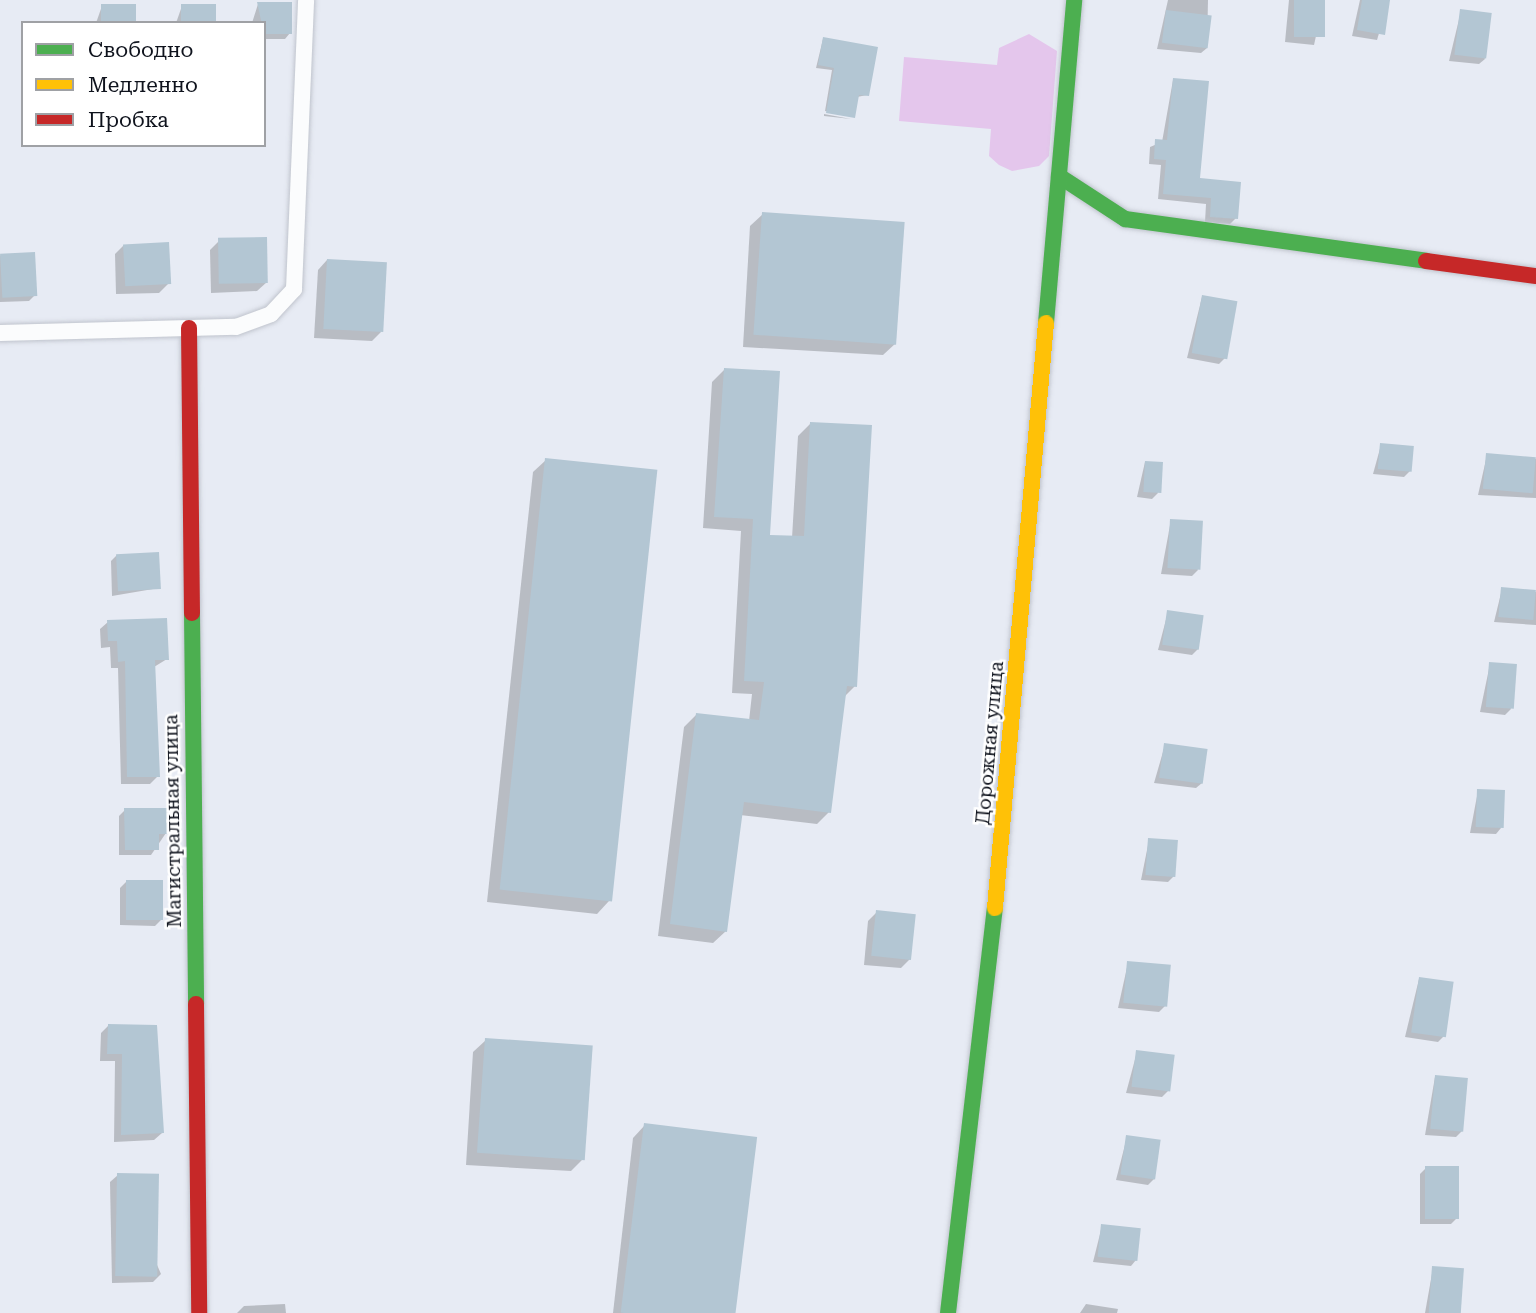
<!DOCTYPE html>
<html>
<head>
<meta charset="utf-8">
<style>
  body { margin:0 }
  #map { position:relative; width:1536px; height:1313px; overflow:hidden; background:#e7ebf4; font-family:"Roboto Serif",serif }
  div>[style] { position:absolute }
  .green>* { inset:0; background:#e4c6ec }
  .shadow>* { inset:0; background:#0003 }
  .building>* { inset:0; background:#b3c6d3; transform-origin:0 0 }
  .roads { filter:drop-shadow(0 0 2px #c0c4cd) drop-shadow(0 0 2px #c0c4cd) }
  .street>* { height:16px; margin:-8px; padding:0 8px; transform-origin:8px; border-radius:8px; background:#fbfcfd }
  .fast>* { height:16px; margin:-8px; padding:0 8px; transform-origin:8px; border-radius:8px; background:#4caf50 }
  .slow>* { height:16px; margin:-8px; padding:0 8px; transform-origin:8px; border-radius:8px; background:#ffc107 }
  .jam>* { height:16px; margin:-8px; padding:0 8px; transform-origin:8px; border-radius:8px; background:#c62828 }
  span { translate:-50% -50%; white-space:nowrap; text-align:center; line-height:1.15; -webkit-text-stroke:5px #fff; paint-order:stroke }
  .street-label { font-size:19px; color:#0f131d }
  .legend { position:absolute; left:21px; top:21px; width:245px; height:126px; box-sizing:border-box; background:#fff; border:2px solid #9fa1a5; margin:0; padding:9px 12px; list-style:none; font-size:21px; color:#0f131d }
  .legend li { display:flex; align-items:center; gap:14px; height:35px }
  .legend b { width:35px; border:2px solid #9fa1a5 }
</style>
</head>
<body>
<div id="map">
  <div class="green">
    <div style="clip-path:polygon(1029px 34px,1057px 51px,1049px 156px,1039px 166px,1012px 171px,999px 165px,989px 156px,991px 129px,899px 121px,904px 57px,997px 65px,999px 48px)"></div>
  </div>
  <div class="shadow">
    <div style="clip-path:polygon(1168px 0,1208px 0,1207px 48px,1201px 53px,1157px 49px)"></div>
    <div style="clip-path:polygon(1289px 0,1324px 0,1314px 45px,1285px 42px)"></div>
    <div style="clip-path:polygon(1389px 0,1377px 40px,1352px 36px,1360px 0)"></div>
    <div style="clip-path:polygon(258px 4px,290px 33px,285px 39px,264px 39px,264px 23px,252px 23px)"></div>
    <div style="clip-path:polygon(102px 6px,134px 23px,96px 23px)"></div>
    <div style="clip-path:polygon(182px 6px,214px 23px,176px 23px)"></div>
    <div style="clip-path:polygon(1461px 11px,1485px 59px,1479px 64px,1449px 61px)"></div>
    <div style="clip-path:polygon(823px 39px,867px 95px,857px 97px,853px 116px,825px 111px,832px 70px,816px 68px)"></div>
    <div style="clip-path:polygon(1173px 80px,1198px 180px,1236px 218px,1230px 224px,1205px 222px,1206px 204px,1158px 199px,1161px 165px,1149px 164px,1150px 147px,1162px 142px)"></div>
    <div style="clip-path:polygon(824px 114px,851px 119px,824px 116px)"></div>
    <div style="clip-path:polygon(763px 214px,896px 343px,883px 355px,743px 347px,750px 226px)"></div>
    <div style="clip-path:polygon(219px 241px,267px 282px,257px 291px,211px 293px,210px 250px)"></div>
    <div style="clip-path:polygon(124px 245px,169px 283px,159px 293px,116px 294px,115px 254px)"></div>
    <div style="clip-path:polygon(0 255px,35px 295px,29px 301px,0 302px)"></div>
    <div style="clip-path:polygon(327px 260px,381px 332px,372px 341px,314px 338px,318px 270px)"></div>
    <div style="clip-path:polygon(1202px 297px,1225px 358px,1219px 364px,1187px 358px)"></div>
    <div style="clip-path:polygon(725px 369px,768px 536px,792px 538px,798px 436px,811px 423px,855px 686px,843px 698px,829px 812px,817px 824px,740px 815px,726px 931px,713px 943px,658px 936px,684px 727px,697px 714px,749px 721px,752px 694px,732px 693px,741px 531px,703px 528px,712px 382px)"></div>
    <div style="clip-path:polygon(1381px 445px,1410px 471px,1404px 477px,1373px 474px)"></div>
    <div style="clip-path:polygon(1487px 455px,1536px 459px,1536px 498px,1478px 495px)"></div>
    <div style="clip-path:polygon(546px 460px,609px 901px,597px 914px,487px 902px,533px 472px)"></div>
    <div style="clip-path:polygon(1145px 462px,1158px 493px,1152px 499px,1137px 497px)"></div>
    <div style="clip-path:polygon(1171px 520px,1198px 570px,1192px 576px,1161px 574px)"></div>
    <div style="clip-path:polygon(117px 555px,159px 588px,112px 596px,111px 561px)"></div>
    <div style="clip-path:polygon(1502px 589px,1536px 592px,1536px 625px,1494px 622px)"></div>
    <div style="clip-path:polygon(1168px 612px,1198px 649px,1192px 655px,1158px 650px)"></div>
    <div style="clip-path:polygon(108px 622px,167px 659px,154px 667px,158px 776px,150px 784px,121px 784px,118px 668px,111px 668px,110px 647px,101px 648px,100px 629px)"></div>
    <div style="clip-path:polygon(1490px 664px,1511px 709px,1505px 715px,1480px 712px)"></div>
    <div style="clip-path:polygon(1165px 745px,1202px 783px,1196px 788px,1154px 783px)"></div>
    <div style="clip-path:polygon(1478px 791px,1501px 828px,1496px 834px,1470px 833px)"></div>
    <div style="clip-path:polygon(125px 810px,166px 833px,151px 855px,119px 855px,119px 816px)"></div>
    <div style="clip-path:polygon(1149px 840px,1174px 876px,1168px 882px,1141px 880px)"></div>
    <div style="clip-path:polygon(126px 882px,161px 920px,155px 926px,120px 925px,120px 888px)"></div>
    <div style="clip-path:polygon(877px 912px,910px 959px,901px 968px,864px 965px,868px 921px)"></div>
    <div style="clip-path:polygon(1128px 963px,1165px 1006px,1159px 1012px,1118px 1008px)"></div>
    <div style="clip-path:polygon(1419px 979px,1444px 1036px,1438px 1042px,1405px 1037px)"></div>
    <div style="clip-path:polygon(108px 1026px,162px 1133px,154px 1140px,114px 1142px,115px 1061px,100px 1061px,101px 1033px)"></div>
    <div style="clip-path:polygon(486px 1040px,583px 1159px,571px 1171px,466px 1165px,473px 1052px)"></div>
    <div style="clip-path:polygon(1137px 1052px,1168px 1091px,1162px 1097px,1126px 1093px)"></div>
    <div style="clip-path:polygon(1435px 1077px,1462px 1131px,1456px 1137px,1425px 1135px)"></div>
    <div style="clip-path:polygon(645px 1125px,735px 1313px,613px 1313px,633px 1138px)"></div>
    <div style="clip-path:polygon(1127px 1137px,1154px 1179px,1148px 1185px,1116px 1180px)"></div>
    <div style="clip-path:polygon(1426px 1168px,1457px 1218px,1451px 1224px,1420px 1224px,1420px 1174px)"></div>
    <div style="clip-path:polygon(118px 1175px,161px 1274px,153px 1282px,112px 1283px,110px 1182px)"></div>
    <div style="clip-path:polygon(1102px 1226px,1136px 1260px,1131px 1266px,1093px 1262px)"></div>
    <div style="clip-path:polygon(1433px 1268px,1460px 1313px,1425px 1313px)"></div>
    <div style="clip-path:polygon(285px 1304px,286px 1313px,237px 1313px,244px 1306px)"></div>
    <div style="clip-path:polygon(1086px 1304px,1118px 1309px,1117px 1313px,1080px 1313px)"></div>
  </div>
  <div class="building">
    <div style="left:1294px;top:0;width:31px;height:37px"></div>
    <div style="clip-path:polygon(1362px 0,1390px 0,1385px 35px,1357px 30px)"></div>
    <div style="clip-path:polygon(257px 2px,292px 2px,292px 34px,264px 34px)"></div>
    <div style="left:101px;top:4px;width:35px;height:19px"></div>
    <div style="left:181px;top:4px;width:35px;height:19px"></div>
    <div style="left:1460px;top:9px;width:32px;height:46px;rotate:7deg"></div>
    <div style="left:1166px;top:10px;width:46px;height:33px;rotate:7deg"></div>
    <div style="clip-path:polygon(823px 37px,878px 47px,869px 96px,859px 95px,855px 118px,826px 113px,834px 68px,818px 65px)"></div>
    <div style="clip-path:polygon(1173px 78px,1209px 81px,1200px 178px,1241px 182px,1238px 219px,1210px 217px,1211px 198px,1163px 194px,1166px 160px,1154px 159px,1155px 139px,1167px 140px)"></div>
    <div style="left:762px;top:212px;width:143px;height:123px;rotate:4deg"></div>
    <div style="left:267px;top:237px;width:46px;height:49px;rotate:89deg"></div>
    <div style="left:169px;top:242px;width:42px;height:46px;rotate:87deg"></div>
    <div style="left:35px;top:252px;width:44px;height:35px;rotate:87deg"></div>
    <div style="left:327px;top:259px;width:60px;height:70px;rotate:3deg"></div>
    <div style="left:1202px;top:295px;width:36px;height:59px;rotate:10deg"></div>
    <div style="clip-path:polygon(724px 368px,780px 371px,770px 535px,804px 536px,810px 422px,872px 425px,857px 687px,847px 686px,831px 813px,744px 802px,727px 932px,670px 924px,696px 713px,759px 720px,764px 682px,744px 681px,753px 519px,714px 517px)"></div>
    <div style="left:1380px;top:443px;width:34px;height:26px;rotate:5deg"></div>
    <div style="left:1486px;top:453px;width:50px;height:36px;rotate:5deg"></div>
    <div style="left:545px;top:458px;width:113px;height:434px;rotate:6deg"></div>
    <div style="left:1145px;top:461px;width:18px;height:31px;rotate:3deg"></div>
    <div style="left:1170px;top:519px;width:33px;height:49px;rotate:3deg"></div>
    <div style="left:159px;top:552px;width:37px;height:43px;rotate:87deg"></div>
    <div style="left:1501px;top:587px;width:35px;height:30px;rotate:5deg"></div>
    <div style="left:1167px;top:610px;width:37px;height:35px;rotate:8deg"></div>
    <div style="clip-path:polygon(167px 618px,169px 660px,155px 660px,160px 777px,127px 777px,125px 661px,118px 662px,117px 641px,108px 641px,107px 620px)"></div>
    <div style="left:1489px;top:662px;width:28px;height:45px;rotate:4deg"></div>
    <div style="left:1164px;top:743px;width:44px;height:35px;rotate:8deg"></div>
    <div style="left:1477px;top:789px;width:28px;height:38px;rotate:2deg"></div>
    <div style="clip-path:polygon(124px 808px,168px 808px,167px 834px,159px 834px,159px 850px,125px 850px)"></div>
    <div style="left:1148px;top:838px;width:30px;height:37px;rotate:4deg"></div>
    <div style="left:126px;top:880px;width:37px;height:40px"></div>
    <div style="left:876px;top:910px;width:40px;height:46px;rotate:6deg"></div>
    <div style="left:1127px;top:961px;width:44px;height:42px;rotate:5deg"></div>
    <div style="left:1419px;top:977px;width:35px;height:56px;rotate:8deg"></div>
    <div style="clip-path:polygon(108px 1024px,157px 1025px,164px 1133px,121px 1135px,122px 1054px,107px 1054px)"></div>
    <div style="left:485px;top:1038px;width:108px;height:115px;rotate:4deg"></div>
    <div style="left:1136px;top:1050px;width:39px;height:37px;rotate:7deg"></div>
    <div style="left:1435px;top:1075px;width:33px;height:54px;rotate:5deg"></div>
    <div style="left:644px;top:1123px;width:114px;height:191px;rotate:7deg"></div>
    <div style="left:1126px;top:1135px;width:35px;height:40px;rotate:8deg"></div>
    <div style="left:1425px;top:1166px;width:34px;height:53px"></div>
    <div style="left:117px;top:1173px;width:42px;height:103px;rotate:1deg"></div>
    <div style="left:1101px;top:1224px;width:40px;height:33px;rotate:6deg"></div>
    <div style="left:1432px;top:1266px;width:32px;height:47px;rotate:4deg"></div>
  </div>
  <div class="roads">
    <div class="street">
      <div style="left:0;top:333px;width:236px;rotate:-1.5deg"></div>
      <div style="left:236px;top:327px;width:37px;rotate:-20deg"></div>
      <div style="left:271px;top:314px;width:34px;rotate:-47deg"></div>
      <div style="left:294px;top:289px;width:289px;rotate:-87.6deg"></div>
    </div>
    <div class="fast">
      <div style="left:1059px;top:176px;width:79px;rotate:33.1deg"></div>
      <div style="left:1125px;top:219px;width:304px;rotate:7.9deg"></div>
      <div style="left:1046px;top:323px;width:324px;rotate:-85deg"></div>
      <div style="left:192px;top:613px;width:391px;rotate:89.4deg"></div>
      <div style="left:948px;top:1313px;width:408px;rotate:-83.4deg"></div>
    </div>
    <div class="slow">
      <div style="left:995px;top:908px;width:587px;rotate:-85.02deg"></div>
    </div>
    <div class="jam">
      <div style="left:1426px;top:261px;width:111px;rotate:7.8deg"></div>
      <div style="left:189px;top:328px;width:285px;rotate:89.4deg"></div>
      <div style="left:196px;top:1004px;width:309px;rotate:89.4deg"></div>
    </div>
  </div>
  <div class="street-label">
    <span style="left:990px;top:743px;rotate:-85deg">Дорожная улица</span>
    <span style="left:173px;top:821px;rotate:-91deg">Магистральная улица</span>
  </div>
  <ul class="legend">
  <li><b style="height:9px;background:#4caf50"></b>Свободно</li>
  <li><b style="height:9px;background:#ffc107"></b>Медленно</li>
  <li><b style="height:9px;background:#c62828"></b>Пробка</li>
  </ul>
</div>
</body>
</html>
